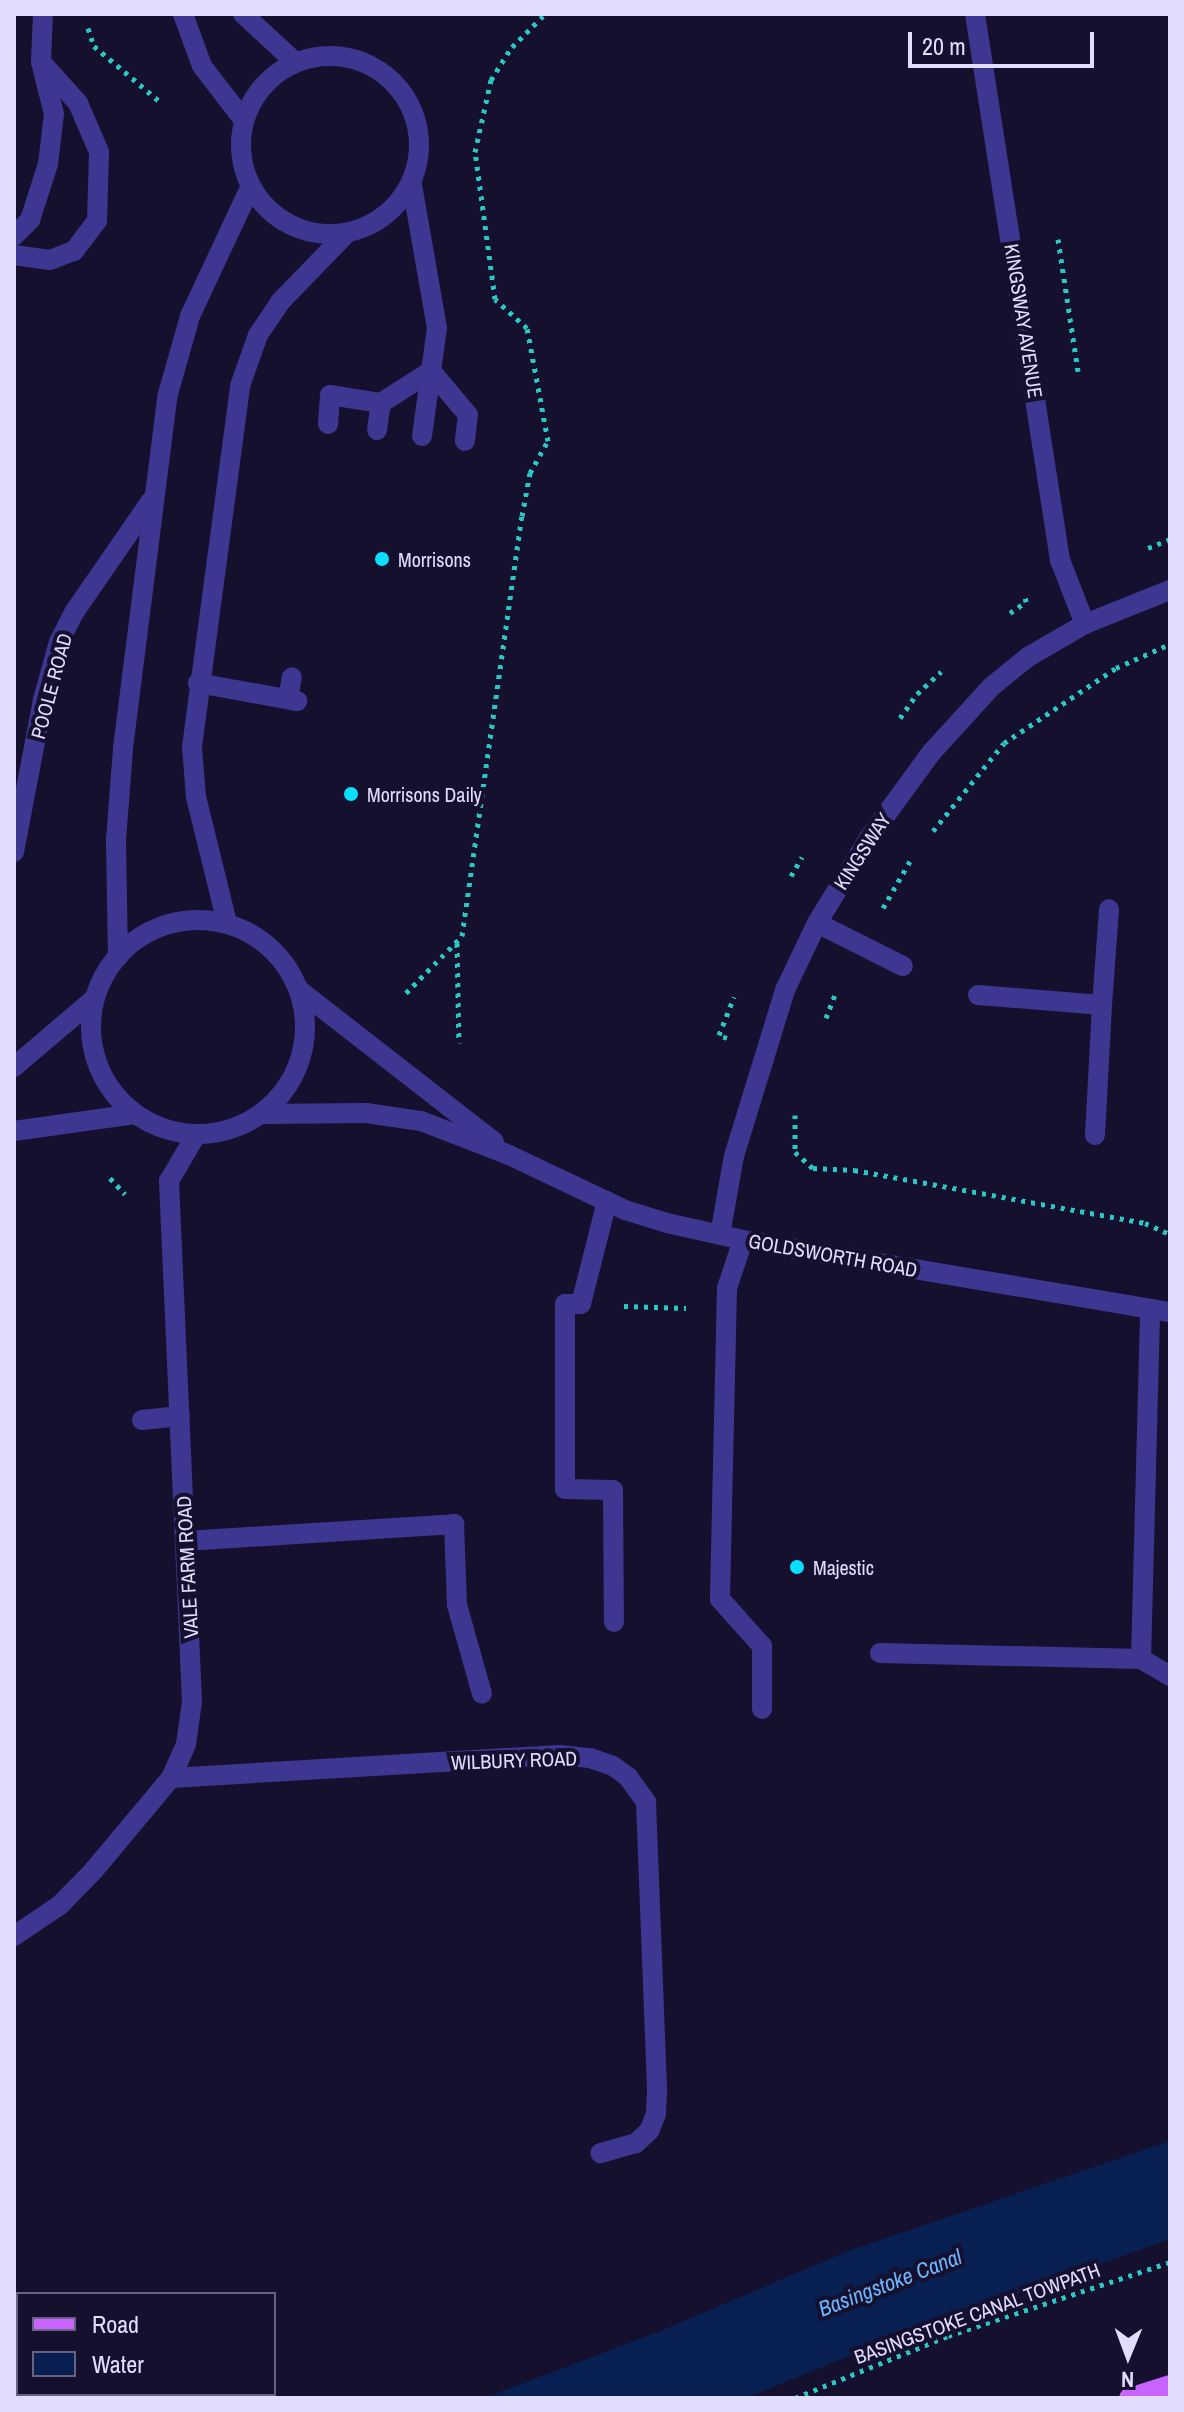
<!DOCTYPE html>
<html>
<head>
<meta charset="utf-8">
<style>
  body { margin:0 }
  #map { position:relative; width:1184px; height:2412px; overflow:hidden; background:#16102f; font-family:"Archivo Narrow",sans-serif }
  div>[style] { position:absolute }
  .water>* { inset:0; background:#071f51 }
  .path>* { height:5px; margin-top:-2.5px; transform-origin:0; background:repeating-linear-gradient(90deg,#27c9c5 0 4px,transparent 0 10px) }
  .service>* { height:20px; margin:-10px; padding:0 10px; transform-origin:10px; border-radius:10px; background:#3e3791 }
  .minor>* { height:20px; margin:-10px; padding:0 10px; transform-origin:10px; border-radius:10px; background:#3e3791 }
  .minor>.ring { margin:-10px; padding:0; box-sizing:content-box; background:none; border:20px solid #3e3791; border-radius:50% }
  .primary>* { height:20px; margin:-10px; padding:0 10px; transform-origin:10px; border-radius:10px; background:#ca64ff }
  .dots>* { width:22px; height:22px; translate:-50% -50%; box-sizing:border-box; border:4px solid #16102f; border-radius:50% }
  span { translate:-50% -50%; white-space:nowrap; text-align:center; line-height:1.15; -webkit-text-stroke:8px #16102f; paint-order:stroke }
  .street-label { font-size:20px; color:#e2ddff }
  .poi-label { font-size:20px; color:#e2ddff }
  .left { translate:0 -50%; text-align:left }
  .water-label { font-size:22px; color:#6bb6ff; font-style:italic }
  .frame { position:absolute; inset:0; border:16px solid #e2ddff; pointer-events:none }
  .legend { position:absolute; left:16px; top:2292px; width:260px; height:104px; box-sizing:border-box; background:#16102f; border:2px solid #686282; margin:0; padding:10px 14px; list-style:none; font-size:24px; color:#e2ddff }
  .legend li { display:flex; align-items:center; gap:16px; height:40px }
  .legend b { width:40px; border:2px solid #686282 }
  .north { position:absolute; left:1088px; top:2316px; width:80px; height:80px; -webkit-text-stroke:6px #16102f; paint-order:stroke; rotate:181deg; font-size:22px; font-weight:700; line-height:32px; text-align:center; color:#e2ddff }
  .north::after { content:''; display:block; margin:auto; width:28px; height:36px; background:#e2ddff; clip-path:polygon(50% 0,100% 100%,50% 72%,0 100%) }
  .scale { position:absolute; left:908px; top:32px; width:186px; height:36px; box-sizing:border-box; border:4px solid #e2ddff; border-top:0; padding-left:10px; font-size:24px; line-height:28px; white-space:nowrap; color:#e2ddff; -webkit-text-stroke:6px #16102f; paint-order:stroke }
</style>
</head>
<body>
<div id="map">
  <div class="water">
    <div style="clip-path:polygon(1170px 2141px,1170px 2239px,878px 2344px,747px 2398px,484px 2398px,658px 2332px,851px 2250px)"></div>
  </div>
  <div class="path">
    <div style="left:88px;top:28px;width:19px;rotate:72deg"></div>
    <div style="left:94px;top:46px;width:84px;rotate:40.2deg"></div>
    <div style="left:1058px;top:239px;width:134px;rotate:81.4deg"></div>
    <div style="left:1148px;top:548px;width:24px;rotate:-22deg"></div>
    <div style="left:1010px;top:613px;width:19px;rotate:-35deg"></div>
    <div style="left:1026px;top:602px;width:6px;rotate:-99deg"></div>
    <div style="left:900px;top:718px;width:29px;rotate:-55deg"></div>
    <div style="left:917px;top:694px;width:33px;rotate:-43deg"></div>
    <div style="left:933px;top:831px;width:113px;rotate:-51.1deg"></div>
    <div style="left:1004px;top:743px;width:135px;rotate:-33.8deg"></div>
    <div style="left:1116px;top:668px;width:59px;rotate:-24deg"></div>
    <div style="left:791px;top:876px;width:22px;rotate:-60deg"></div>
    <div style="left:883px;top:908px;width:54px;rotate:-60.1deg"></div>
    <div style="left:457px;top:943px;width:100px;rotate:88.9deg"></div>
    <div style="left:406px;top:993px;width:80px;rotate:-45.5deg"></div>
    <div style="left:462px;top:936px;width:424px;rotate:-81.9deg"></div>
    <div style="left:522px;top:516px;width:44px;rotate:-79.5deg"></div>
    <div style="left:530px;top:473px;width:37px;rotate:-61deg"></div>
    <div style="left:548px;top:441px;width:115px;rotate:-100.5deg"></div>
    <div style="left:527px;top:328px;width:43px;rotate:-137.8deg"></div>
    <div style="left:495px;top:299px;width:148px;rotate:-97.7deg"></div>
    <div style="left:475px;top:152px;width:74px;rotate:-77.5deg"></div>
    <div style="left:491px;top:80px;width:39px;rotate:-58deg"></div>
    <div style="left:512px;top:47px;width:47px;rotate:-45deg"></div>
    <div style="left:826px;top:1018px;width:26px;rotate:-69deg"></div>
    <div style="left:727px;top:1038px;width:9px;rotate:-159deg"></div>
    <div style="left:719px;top:1035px;width:41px;rotate:-68.5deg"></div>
    <div style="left:795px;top:1115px;width:37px;rotate:90deg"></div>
    <div style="left:795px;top:1152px;width:24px;rotate:42deg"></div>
    <div style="left:813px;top:1168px;width:41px;rotate:2.8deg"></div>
    <div style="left:854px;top:1170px;width:296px;rotate:10.3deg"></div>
    <div style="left:1145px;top:1223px;width:27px;rotate:24deg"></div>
    <div style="left:110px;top:1178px;width:22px;rotate:47deg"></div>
    <div style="left:624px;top:1306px;width:62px;rotate:1.8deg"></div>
    <div style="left:795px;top:2398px;width:165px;rotate:-22.1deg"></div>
    <div style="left:948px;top:2336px;width:234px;rotate:-18.4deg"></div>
  </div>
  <div class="service">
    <div style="left:183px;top:14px;width:55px;rotate:69.9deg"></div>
    <div style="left:202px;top:66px;width:67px;rotate:52.3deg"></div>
    <div style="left:243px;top:14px;width:71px;rotate:42.7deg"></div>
    <div style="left:412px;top:185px;width:145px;rotate:80.1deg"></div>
    <div style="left:437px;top:328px;width:109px;rotate:97.9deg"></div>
    <div style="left:14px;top:236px;width:23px;rotate:-45deg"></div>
    <div style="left:30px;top:220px;width:59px;rotate:-72.2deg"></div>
    <div style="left:48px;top:164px;width:50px;rotate:-83.2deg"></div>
    <div style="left:54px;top:114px;width:54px;rotate:-104deg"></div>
    <div style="left:41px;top:62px;width:48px;rotate:-87.6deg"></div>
    <div style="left:14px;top:255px;width:36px;rotate:8deg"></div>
    <div style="left:50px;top:260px;width:26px;rotate:-21deg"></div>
    <div style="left:74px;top:251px;width:38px;rotate:-53deg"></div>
    <div style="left:97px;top:221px;width:69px;rotate:-88.3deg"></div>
    <div style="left:99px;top:152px;width:53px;rotate:-113.2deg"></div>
    <div style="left:78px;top:103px;width:55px;rotate:-132.1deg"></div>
    <div style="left:431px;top:371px;width:57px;rotate:49.9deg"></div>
    <div style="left:468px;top:415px;width:26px;rotate:97deg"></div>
    <div style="left:328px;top:424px;width:29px;rotate:-86deg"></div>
    <div style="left:330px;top:395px;width:52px;rotate:8.9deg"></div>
    <div style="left:377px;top:430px;width:27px;rotate:-82deg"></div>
    <div style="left:381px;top:403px;width:59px;rotate:-32.6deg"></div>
    <div style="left:198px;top:683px;width:101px;rotate:10.3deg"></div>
    <div style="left:288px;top:699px;width:22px;rotate:-80deg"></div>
    <div style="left:817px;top:923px;width:96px;rotate:26.6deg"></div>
    <div style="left:978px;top:995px;width:124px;rotate:4.6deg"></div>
    <div style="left:1102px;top:1005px;width:96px;rotate:-85.8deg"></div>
    <div style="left:1095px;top:1135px;width:130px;rotate:-86.9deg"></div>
    <div style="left:607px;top:1201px;width:106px;rotate:104.2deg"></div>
    <div style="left:581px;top:1304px;width:16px;rotate:180deg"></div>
    <div style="left:565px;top:1304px;width:185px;rotate:90deg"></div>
    <div style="left:565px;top:1489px;width:48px;rotate:1.2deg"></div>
    <div style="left:613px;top:1490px;width:132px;rotate:89.6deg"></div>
    <div style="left:743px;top:1240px;width:51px;rotate:108.4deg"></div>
    <div style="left:727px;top:1288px;width:311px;rotate:91.3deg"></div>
    <div style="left:720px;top:1599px;width:63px;rotate:48.2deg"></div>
    <div style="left:762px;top:1646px;width:63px;rotate:90deg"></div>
    <div style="left:142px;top:1420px;width:38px;rotate:-6deg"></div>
    <div style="left:186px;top:1541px;width:269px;rotate:-3.6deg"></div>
    <div style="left:454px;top:1524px;width:81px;rotate:87.9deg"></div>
    <div style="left:457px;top:1605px;width:92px;rotate:74.3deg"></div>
    <div style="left:880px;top:1653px;width:261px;rotate:1.3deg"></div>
    <div style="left:1141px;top:1659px;width:34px;rotate:30deg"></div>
    <div style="left:1141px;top:1659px;width:350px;rotate:-88.5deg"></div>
  </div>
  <div class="minor">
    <div style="left:975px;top:14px;width:553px;rotate:81.15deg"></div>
    <div style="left:1060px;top:560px;width:69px;rotate:68.7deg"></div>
    <div class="ring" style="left:241px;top:56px;width:158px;height:158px"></div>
    <div style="left:14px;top:852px;width:155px;rotate:-79.2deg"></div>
    <div style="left:43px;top:700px;width:60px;rotate:-74.6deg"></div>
    <div style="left:59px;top:642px;width:35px;rotate:-63deg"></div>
    <div style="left:75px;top:611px;width:134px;rotate:-55.4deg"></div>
    <div class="ring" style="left:91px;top:920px;width:194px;height:194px"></div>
    <div style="left:227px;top:923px;width:130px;rotate:-103.8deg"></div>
    <div style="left:196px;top:797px;width:50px;rotate:-94.6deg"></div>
    <div style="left:192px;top:747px;width:364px;rotate:-82.4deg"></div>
    <div style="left:240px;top:386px;width:54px;rotate:-70.6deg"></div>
    <div style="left:258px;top:335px;width:40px;rotate:-56deg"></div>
    <div style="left:280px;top:302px;width:95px;rotate:-45.9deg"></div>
    <div style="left:118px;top:957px;width:117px;rotate:-91deg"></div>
    <div style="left:116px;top:840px;width:92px;rotate:-85.6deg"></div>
    <div style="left:123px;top:748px;width:357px;rotate:-82.8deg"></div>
    <div style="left:168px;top:394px;width:81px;rotate:-74.2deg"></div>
    <div style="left:190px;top:316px;width:141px;rotate:-64.9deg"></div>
    <div style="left:299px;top:990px;width:247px;rotate:37.9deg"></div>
    <div style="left:14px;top:1067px;width:105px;rotate:-40.4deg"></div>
    <div style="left:262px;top:1114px;width:104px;rotate:-0.6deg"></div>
    <div style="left:366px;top:1113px;width:56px;rotate:8.3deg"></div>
    <div style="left:421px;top:1121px;width:94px;rotate:21.1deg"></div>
    <div style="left:509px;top:1155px;width:128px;rotate:25.4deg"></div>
    <div style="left:625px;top:1210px;width:44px;rotate:17.2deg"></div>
    <div style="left:667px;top:1223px;width:78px;rotate:12.6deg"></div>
    <div style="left:743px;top:1240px;width:433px;rotate:9.6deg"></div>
    <div style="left:14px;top:1131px;width:122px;rotate:-8deg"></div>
    <div style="left:720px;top:1235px;width:80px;rotate:-80deg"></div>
    <div style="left:734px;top:1156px;width:174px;rotate:-72.9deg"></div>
    <div style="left:785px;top:990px;width:74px;rotate:-64.5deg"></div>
    <div style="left:817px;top:923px;width:100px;rotate:-58.5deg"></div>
    <div style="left:869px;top:838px;width:105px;rotate:-53.9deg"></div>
    <div style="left:931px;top:753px;width:89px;rotate:-47.7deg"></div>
    <div style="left:991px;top:687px;width:48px;rotate:-39deg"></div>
    <div style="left:1028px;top:657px;width:66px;rotate:-30.1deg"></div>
    <div style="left:1085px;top:624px;width:92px;rotate:-21.8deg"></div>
    <div style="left:171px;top:1778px;width:390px;rotate:-3.4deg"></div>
    <div style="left:560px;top:1755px;width:30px;rotate:6deg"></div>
    <div style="left:590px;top:1758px;width:24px;rotate:19deg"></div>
    <div style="left:613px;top:1766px;width:19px;rotate:36deg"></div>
    <div style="left:628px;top:1777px;width:31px;rotate:54deg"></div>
    <div style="left:646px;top:1802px;width:291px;rotate:87.8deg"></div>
    <div style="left:657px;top:2093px;width:21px;rotate:93deg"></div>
    <div style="left:656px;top:2114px;width:18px;rotate:112deg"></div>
    <div style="left:649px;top:2131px;width:18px;rotate:137deg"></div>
    <div style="left:636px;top:2143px;width:37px;rotate:164deg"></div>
    <div style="left:14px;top:1936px;width:55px;rotate:-34deg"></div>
    <div style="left:60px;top:1905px;width:49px;rotate:-45.8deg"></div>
    <div style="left:94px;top:1870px;width:120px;rotate:-50.1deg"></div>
    <div style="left:171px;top:1778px;width:37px;rotate:-66deg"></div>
    <div style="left:186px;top:1744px;width:42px;rotate:-81.9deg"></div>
    <div style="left:192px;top:1702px;width:522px;rotate:-92.53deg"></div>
    <div style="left:169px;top:1181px;width:53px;rotate:-59.6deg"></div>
  </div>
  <div class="primary">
    <div style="left:1129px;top:2398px;width:43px;rotate:-17.6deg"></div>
  </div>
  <div class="dots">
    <div style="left:382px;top:559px;background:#09deff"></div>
    <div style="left:351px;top:794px;background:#09deff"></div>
    <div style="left:797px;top:1567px;background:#09deff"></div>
  </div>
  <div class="street-label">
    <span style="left:1024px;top:321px;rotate:81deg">KINGSWAY AVENUE</span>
    <span style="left:51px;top:686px;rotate:-75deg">POOLE ROAD</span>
    <span style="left:862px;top:851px;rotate:-57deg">KINGSWAY</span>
    <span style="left:833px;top:1255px;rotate:10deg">GOLDSWORTH ROAD</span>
    <span style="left:187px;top:1567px;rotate:-93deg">VALE FARM ROAD</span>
    <span style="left:514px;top:1760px;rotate:-2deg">WILBURY ROAD</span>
    <span style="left:977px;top:2313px;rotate:-20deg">BASINGSTOKE CANAL TOWPATH</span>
  </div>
  <div class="poi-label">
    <span class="left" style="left:398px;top:559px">Morrisons</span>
    <span class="left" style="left:367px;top:794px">Morrisons Daily</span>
    <span class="left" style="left:813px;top:1567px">Majestic</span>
  </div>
  <div class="water-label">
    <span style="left:890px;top:2283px;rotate:-21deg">Basingstoke Canal</span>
  </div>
  <div class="frame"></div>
  <ul class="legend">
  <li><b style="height:10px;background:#ca64ff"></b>Road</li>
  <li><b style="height:22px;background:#071f51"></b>Water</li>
  </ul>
  <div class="north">N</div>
  <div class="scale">20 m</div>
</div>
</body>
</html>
